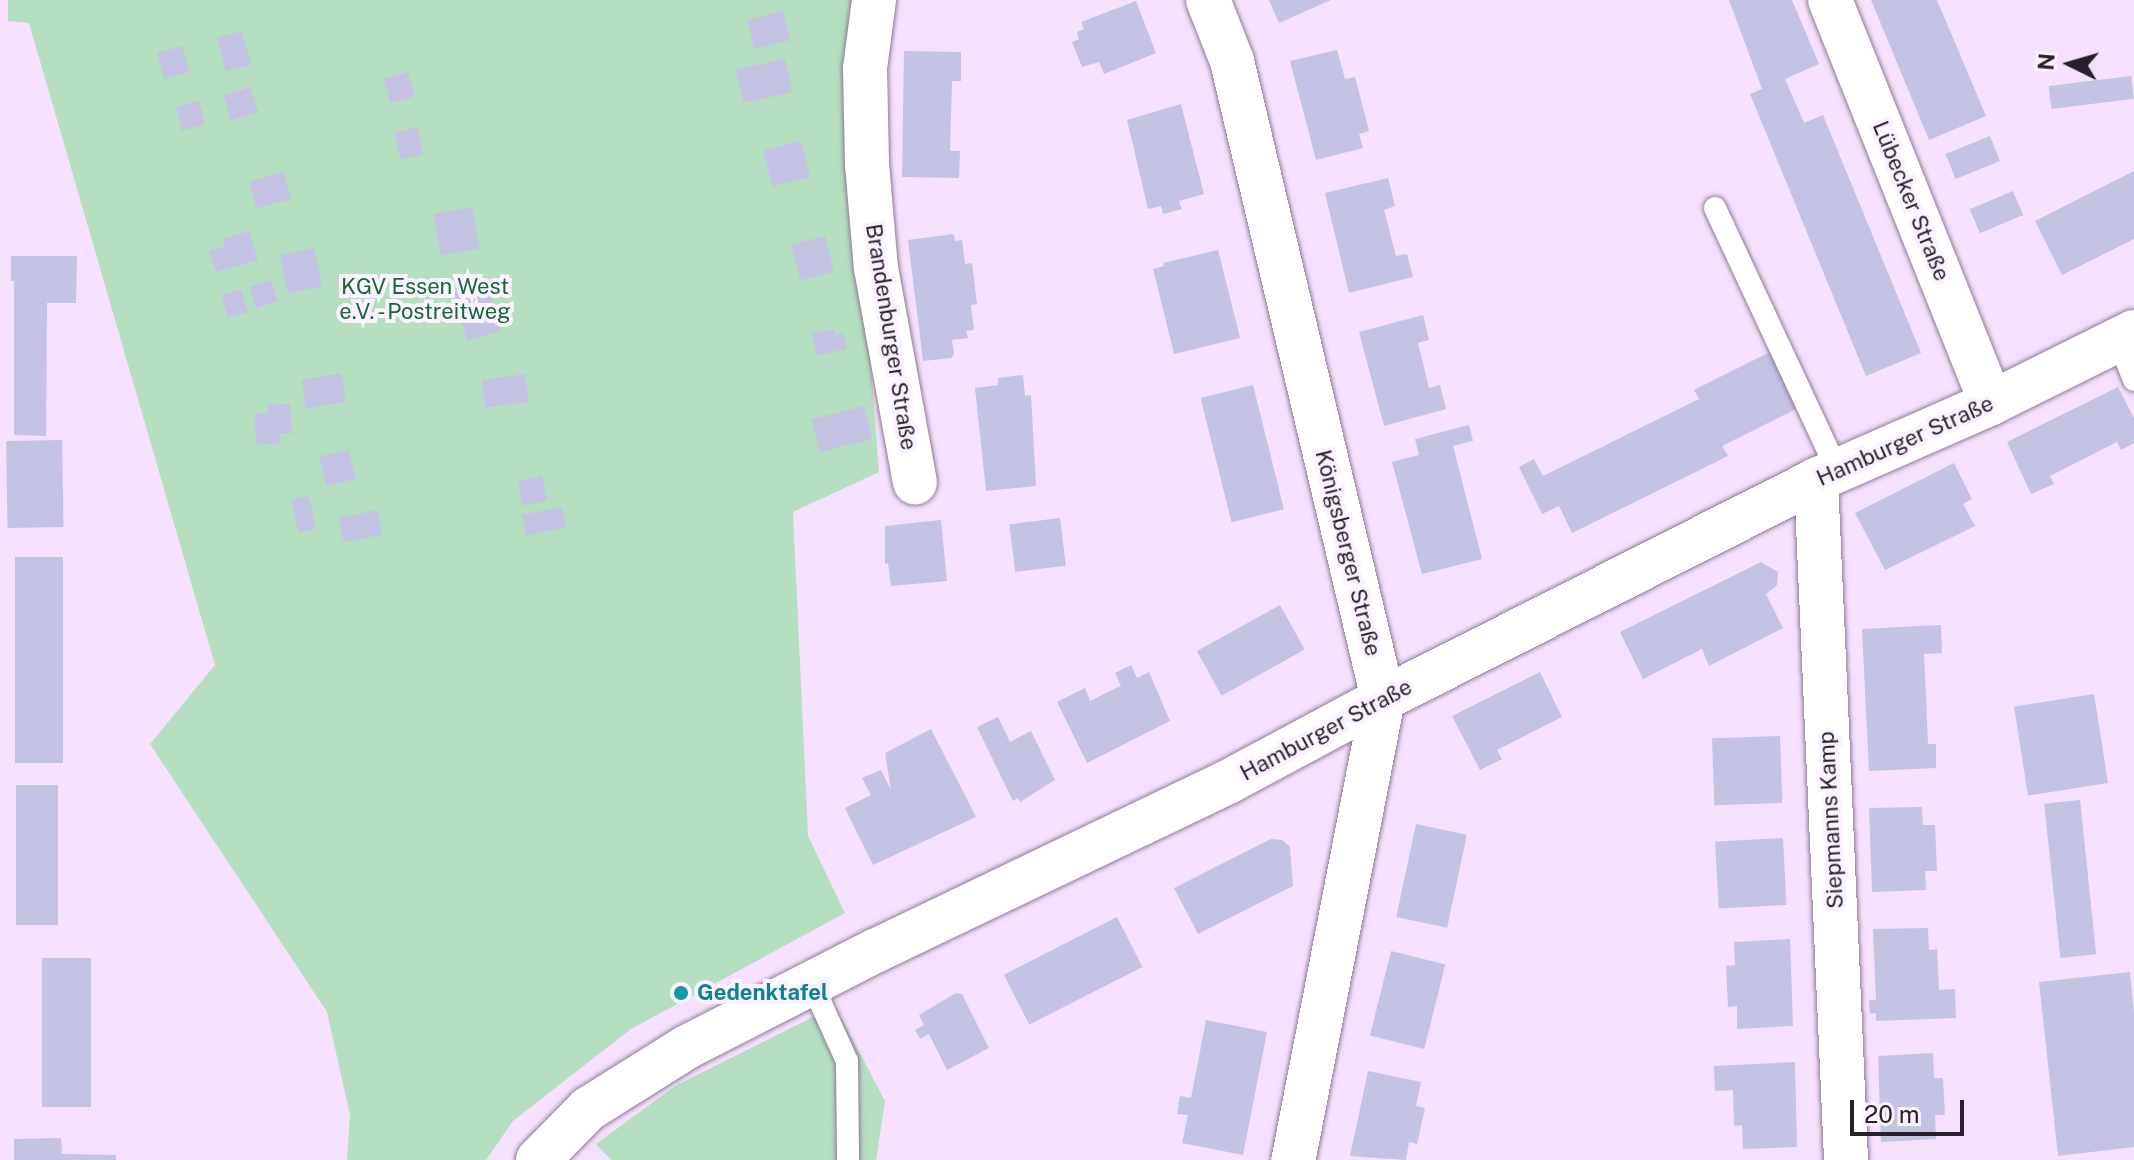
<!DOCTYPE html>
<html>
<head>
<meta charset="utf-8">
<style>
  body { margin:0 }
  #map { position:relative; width:2134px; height:1160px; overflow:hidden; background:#f5e0fd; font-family:"Public Sans",sans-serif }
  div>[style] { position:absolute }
  .green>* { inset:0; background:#b5dfc0 }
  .building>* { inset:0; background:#c4c3e3; transform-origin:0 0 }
  .roads { filter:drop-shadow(0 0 2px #8e7b95) drop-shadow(0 0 2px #8e7b95) }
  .lane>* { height:22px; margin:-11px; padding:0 11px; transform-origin:11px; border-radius:11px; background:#fff }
  .street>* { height:44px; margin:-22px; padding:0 22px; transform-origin:22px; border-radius:22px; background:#fff }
  .dots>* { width:22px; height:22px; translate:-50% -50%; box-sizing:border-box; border:4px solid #faf2fe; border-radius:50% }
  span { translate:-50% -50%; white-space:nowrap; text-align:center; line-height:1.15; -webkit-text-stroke:8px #faf2fe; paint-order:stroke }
  .street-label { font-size:22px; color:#271f2a }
  .park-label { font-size:22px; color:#176739 }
  .culture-label { font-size:22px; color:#0d838f; font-weight:700 }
  .left { translate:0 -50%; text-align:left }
  .north { position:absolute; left:2030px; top:24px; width:80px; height:80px; -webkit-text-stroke:6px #faf2fe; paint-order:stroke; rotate:275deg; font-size:22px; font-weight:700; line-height:32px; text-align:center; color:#271f2a }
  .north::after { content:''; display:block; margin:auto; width:28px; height:36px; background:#271f2a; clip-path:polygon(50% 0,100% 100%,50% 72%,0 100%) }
  .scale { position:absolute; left:1850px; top:1100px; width:114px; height:36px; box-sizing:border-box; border:4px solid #271f2a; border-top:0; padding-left:10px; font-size:24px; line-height:28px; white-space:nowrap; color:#271f2a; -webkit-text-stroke:6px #faf2fe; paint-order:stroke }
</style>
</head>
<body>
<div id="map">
  <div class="green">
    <div style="clip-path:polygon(8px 0,856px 0,861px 234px,879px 472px,793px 512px,808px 836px,845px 913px,631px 1029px,513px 1121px,486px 1160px,347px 1160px,350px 1115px,327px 1012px,150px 744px,215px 665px,29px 23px,8px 21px)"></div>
    <div style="clip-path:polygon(835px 1006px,885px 1101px,876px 1160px,611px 1160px,596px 1144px,675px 1086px)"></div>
  </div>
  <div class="building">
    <div style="clip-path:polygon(1269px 0,1331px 0,1279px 23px)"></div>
    <div style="clip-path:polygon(1729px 0,1792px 0,1819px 64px,1785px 79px,1804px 123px,1823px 115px,1921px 353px,1866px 376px,1750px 94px,1762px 89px)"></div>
    <div style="clip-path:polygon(1871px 0,1937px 0,1986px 116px,1929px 140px)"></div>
    <div style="clip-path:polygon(1136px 1px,1156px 53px,1104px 74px,1099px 62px,1082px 67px,1072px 42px,1079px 39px,1077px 32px,1084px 29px,1081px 22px)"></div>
    <div style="left:783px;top:11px;width:30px;height:37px;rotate:76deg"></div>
    <div style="left:242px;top:31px;width:35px;height:26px;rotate:75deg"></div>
    <div style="left:182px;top:46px;width:27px;height:26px;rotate:75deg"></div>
    <div style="clip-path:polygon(1337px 50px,1345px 79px,1355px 77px,1369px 131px,1359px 134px,1363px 148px,1316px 160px,1290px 61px)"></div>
    <div style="clip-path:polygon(904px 51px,961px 52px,961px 81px,952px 81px,951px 115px,950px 151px,960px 151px,959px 178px,902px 177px)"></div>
    <div style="left:785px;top:59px;width:34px;height:50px;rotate:78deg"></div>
    <div style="left:408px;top:72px;width:25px;height:25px;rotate:74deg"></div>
    <div style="left:2131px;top:76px;width:23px;height:83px;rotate:83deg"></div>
    <div style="left:250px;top:87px;width:26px;height:28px;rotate:72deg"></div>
    <div style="left:199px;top:101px;width:24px;height:24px;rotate:75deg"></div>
    <div style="clip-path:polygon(1181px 104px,1204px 194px,1179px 201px,1182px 209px,1163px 214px,1161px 206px,1148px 209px,1127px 120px)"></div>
    <div style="left:417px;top:127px;width:28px;height:23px;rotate:77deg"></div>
    <div style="left:1990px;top:136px;width:27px;height:48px;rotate:68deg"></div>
    <div style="left:801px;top:141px;width:37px;height:39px;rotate:76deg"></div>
    <div style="clip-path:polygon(2134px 171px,2134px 239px,2062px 275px,2035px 221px)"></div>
    <div style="left:284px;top:172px;width:28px;height:36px;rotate:75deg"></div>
    <div style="clip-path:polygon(1388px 178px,1395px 206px,1384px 210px,1396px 256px,1407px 254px,1413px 277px,1349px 293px,1325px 193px)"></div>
    <div style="left:2013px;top:191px;width:26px;height:47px;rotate:67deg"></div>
    <div style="left:472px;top:207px;width:42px;height:39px;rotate:80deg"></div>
    <div style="clip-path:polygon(249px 231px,258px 260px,216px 272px,209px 251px,225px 247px,223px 239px)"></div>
    <div style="clip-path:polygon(954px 234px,955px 241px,962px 240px,965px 264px,972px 263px,977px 304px,971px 305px,974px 330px,966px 331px,968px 338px,952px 340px,954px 354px,951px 358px,923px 361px,908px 240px)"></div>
    <div style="left:825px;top:236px;width:37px;height:35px;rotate:76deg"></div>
    <div style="left:314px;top:248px;width:39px;height:35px;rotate:78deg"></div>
    <div style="clip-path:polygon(1218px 250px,1240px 338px,1174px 354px,1153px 269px,1164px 266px,1163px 263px)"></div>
    <div style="clip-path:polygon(11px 256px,77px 256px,76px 303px,47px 303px,46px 436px,14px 435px,14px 281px,11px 281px)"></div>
    <div style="left:271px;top:280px;width:22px;height:23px;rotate:72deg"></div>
    <div style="left:489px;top:284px;width:49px;height:35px;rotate:76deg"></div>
    <div style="left:241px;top:289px;width:24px;height:21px;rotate:73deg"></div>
    <div style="clip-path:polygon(1423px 315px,1429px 340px,1418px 343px,1429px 388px,1440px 385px,1446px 409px,1384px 426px,1359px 332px)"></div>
    <div style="clip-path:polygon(834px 329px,835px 335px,843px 333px,847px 349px,817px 355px,812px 333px)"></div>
    <div style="clip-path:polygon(1772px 351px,1800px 407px,1722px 446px,1728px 456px,1572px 533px,1559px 506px,1542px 514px,1519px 467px,1534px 459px,1543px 476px,1699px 399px,1694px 390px)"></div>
    <div style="left:341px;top:373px;width:29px;height:40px;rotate:80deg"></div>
    <div style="left:525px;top:374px;width:28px;height:44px;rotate:82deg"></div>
    <div style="clip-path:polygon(1023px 375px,1025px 396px,1031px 395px,1036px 486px,986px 491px,975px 388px,998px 385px,998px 378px)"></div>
    <div style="left:1253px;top:385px;width:128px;height:54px;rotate:76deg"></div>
    <div style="clip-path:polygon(2118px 387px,2134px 418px,2134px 443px,2121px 450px,2117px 442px,2050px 476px,2054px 484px,2031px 494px,2007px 442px)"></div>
    <div style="clip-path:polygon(290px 404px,292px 433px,279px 434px,280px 443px,257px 445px,254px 414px,268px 413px,268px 405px)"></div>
    <div style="left:864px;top:406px;width:34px;height:54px;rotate:76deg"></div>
    <div style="clip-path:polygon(1469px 425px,1473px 441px,1453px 446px,1482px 559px,1422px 574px,1392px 462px,1419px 455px,1415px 439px)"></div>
    <div style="left:62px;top:440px;width:87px;height:56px;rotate:89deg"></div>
    <div style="left:349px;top:450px;width:30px;height:30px;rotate:78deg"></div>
    <div style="clip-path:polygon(1954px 463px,1972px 499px,1963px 504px,1975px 526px,1885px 570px,1855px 513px)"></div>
    <div style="left:542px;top:476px;width:25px;height:25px;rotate:78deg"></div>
    <div style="left:309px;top:496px;width:33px;height:18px;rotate:78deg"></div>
    <div style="left:562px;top:507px;width:21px;height:41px;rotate:79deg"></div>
    <div style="left:377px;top:510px;width:25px;height:39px;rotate:78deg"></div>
    <div style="left:1060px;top:518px;width:48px;height:51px;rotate:83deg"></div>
    <div style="clip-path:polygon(941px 520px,947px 581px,891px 586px,888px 563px,885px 564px,885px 526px)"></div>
    <div style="left:15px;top:557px;width:48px;height:206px"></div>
    <div style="clip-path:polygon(1761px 562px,1778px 572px,1777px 585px,1766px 594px,1783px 628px,1709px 666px,1702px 649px,1643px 679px,1620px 632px)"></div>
    <div style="left:1280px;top:605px;width:51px;height:95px;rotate:61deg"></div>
    <div style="clip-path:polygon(1941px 625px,1942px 653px,1924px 654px,1928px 744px,1936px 744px,1936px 768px,1869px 771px,1862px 629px)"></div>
    <div style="clip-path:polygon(1131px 665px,1137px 678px,1149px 672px,1170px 721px,1087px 763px,1057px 702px,1085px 688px,1090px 701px,1108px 692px,1121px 686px,1115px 673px)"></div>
    <div style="clip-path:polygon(1540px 672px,1562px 717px,1497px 750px,1502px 759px,1480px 770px,1452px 716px)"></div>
    <div style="left:2094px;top:694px;width:90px;height:81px;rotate:81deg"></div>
    <div style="clip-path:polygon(998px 717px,1010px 742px,1031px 731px,1055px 780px,1020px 802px,1018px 798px,1013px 801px,977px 727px)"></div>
    <div style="clip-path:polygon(931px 729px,976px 817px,873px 865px,845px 808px,871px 795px,862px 778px,881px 770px,891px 790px,885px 753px)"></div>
    <div style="left:1780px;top:736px;width:67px;height:68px;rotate:88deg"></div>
    <div style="left:16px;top:785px;width:42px;height:140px"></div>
    <div style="left:2080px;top:800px;width:155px;height:36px;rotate:84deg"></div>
    <div style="clip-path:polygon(1922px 807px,1923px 825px,1935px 825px,1937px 871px,1925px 871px,1926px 890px,1872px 892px,1869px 808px)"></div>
    <div style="left:1416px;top:824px;width:52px;height:95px;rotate:12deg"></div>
    <div style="left:1783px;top:838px;width:67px;height:68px;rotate:87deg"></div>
    <div style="clip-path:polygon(1271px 839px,1282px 840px,1290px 847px,1293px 886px,1198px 934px,1174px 888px)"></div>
    <div style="left:1117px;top:917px;width:56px;height:127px;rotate:63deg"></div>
    <div style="clip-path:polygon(1928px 928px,1929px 950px,1937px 949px,1939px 990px,1955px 989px,1956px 1018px,1876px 1021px,1876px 1013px,1870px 1014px,1869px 1000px,1876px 1000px,1873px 929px)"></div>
    <div style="clip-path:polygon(1790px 939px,1793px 1026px,1737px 1029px,1737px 1006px,1728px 1007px,1726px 966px,1735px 965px,1734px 942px)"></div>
    <div style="left:1391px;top:951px;width:56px;height:87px;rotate:14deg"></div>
    <div style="left:42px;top:958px;width:49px;height:149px"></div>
    <div style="clip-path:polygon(2130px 972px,2134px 1013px,2134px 1147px,2058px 1156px,2039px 982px)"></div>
    <div style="clip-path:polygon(956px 993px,962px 994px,989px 1048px,947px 1070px,929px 1034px,920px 1039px,915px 1030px,924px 1025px,919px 1015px)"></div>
    <div style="clip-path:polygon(1206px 1020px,1267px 1032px,1243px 1155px,1182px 1143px,1188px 1115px,1177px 1114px,1180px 1096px,1191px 1098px)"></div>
    <div style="clip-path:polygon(1933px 1053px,1934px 1078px,1943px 1078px,1945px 1115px,1935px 1115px,1936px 1139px,1881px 1142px,1878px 1056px)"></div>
    <div style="clip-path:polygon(1795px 1062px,1797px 1147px,1743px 1149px,1742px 1125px,1734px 1126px,1733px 1090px,1715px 1091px,1714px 1066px)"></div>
    <div style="clip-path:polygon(1368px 1071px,1421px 1082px,1416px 1106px,1425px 1108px,1417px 1144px,1409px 1142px,1406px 1160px,1350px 1156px)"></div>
    <div style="clip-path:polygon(61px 1138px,62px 1154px,116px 1155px,116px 1160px,14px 1160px,14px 1139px)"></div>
  </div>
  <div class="roads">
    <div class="lane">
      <div style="left:1715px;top:208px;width:289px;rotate:65deg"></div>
      <div style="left:2118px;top:340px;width:43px;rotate:68.2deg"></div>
      <div style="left:812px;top:984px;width:85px;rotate:65.6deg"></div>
      <div style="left:847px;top:1061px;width:99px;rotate:89.4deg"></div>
    </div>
    <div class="street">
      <div style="left:874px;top:0;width:69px;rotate:97.5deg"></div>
      <div style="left:865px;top:68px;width:96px;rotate:88.8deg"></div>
      <div style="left:867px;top:164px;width:104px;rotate:85.1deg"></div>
      <div style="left:876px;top:268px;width:218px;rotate:79.7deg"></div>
      <div style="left:1208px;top:0;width:66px;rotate:68.5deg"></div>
      <div style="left:1232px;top:61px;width:656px;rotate:76.68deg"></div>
      <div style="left:1383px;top:699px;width:470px;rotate:101deg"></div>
      <div style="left:1830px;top:0;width:434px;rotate:68.2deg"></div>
      <div style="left:1816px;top:480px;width:681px;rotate:87.47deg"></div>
      <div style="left:538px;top:1160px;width:71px;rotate:-45.6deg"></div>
      <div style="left:588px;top:1109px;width:117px;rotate:-32.1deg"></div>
      <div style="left:687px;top:1047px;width:211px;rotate:-27.1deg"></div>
      <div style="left:875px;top:951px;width:391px;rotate:-25.6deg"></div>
      <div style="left:1228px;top:782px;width:176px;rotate:-28.2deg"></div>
      <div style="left:1383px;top:699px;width:485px;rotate:-26.8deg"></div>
      <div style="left:1816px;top:480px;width:191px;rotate:-23.7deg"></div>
      <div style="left:1991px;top:403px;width:160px;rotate:-26.4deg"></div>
    </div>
  </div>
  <div class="dots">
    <div style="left:681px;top:993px;background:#0f9aa8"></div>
  </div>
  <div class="street-label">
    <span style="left:1911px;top:201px;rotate:68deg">Lübecker Straße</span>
    <span style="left:891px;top:337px;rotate:81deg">Brandenburger Straße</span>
    <span style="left:1905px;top:441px;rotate:-24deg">Hamburger Straße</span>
    <span style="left:1348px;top:553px;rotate:76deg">Königsberger Straße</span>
    <span style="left:1326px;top:730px;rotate:-28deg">Hamburger Straße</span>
    <span style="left:1831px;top:820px;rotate:-93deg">Siepmanns Kamp</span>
  </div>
  <div class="park-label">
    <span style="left:425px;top:299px">KGV Essen West<br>e.V. - Postreitweg</span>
  </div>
  <div class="culture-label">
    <span class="left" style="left:697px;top:993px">Gedenktafel</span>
  </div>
  <div class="north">N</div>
  <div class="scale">20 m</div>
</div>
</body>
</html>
